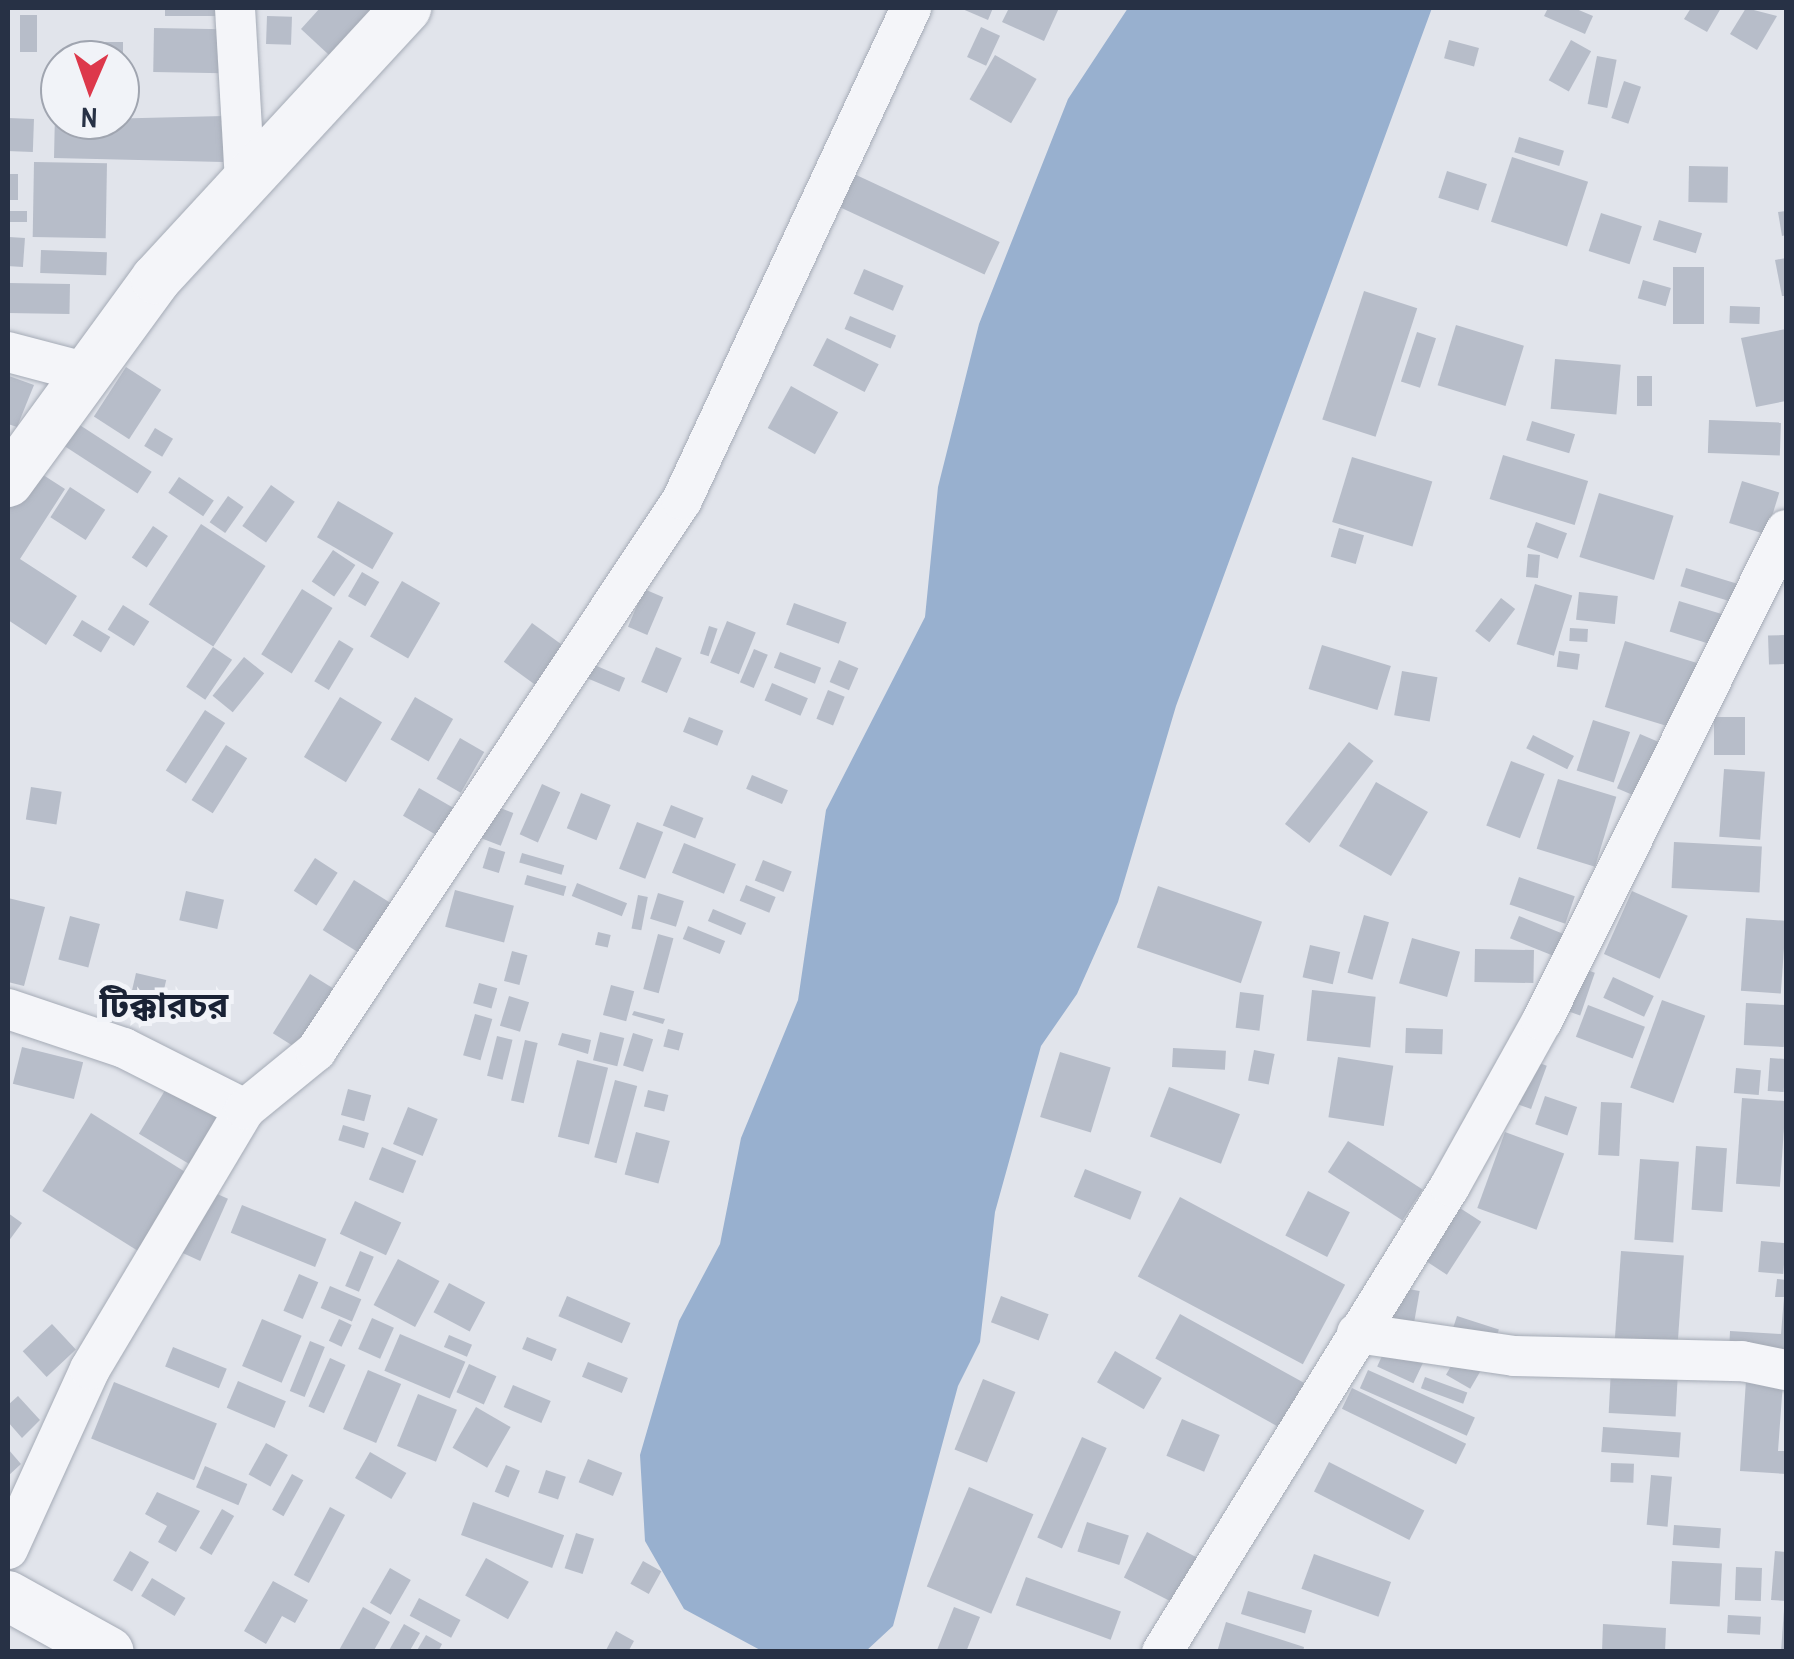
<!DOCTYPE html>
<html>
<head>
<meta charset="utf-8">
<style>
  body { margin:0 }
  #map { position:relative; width:1794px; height:1659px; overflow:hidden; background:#e1e4eb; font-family:"Archivo Narrow","Noto Sans Bengali",sans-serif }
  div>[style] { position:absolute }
  .water>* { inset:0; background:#98b0cf }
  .building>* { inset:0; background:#b7bdc9; transform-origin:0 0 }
  .roads { filter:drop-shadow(0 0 2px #a5abb6) drop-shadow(0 0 2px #a5abb6) }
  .minor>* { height:40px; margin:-20px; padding:0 20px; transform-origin:20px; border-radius:20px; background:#f4f5f9 }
  .tertiary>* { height:50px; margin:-25px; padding:0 25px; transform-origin:25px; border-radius:25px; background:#f4f5f9 }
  span { translate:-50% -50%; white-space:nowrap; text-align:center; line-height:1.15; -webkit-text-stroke:10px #f1f3f8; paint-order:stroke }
  .quarter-label { font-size:35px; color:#192235; font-weight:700 }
  .frame { position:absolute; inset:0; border:10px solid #273145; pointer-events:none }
  .north { position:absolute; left:40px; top:40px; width:100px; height:100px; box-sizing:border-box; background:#f1f3f8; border:2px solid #a0a5b0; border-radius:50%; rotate:182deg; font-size:28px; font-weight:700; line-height:40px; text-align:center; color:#273145 }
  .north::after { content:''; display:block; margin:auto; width:35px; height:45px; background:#dd384b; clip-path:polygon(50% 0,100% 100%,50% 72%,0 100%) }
</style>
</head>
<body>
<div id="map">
  <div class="water">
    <div style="clip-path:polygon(1128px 8px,1432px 8px,1176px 706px,1118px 902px,1077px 994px,1041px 1046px,995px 1212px,980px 1342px,958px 1386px,893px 1626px,866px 1651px,762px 1651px,684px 1609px,645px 1541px,640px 1455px,679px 1321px,720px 1244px,741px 1138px,798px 1000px,826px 810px,925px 617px,938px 487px,979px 324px,1068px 99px)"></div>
  </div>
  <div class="building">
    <div style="left:165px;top:8px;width:65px;height:8px"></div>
    <div style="clip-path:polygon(320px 8px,374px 8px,329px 55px,301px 29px)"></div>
    <div style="clip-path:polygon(960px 8px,993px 8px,988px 20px)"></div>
    <div style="clip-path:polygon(1009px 8px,1059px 8px,1044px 41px,1002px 22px)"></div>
    <div style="clip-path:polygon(1548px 8px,1574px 8px,1593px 16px,1585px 34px,1544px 16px)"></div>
    <div style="clip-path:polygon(1691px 8px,1721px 8px,1707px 32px,1684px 19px)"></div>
    <div style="clip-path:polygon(1746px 8px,1777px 16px,1757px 50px,1730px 34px)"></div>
    <div style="left:20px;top:15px;width:17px;height:37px"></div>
    <div style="left:267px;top:16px;width:25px;height:28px;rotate:2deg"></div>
    <div style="left:981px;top:27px;width:21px;height:33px;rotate:25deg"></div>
    <div style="left:154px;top:28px;width:70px;height:44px;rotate:1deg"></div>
    <div style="left:1449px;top:40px;width:31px;height:19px;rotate:15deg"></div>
    <div style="left:1571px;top:40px;width:23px;height:46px;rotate:29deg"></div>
    <div style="left:101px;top:42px;width:22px;height:18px"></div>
    <div style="left:995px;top:55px;width:48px;height:51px;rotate:30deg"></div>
    <div style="left:1597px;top:56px;width:20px;height:49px;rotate:11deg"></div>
    <div style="left:1624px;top:81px;width:18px;height:39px;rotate:19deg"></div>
    <div style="clip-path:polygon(55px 113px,60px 120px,224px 116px,223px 162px,54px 158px)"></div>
    <div style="left:8px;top:118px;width:26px;height:33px;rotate:2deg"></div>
    <div style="left:1519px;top:137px;width:47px;height:16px;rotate:17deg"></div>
    <div style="left:1512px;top:157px;width:80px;height:68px;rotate:18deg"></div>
    <div style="left:34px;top:162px;width:73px;height:75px;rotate:1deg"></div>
    <div style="left:1689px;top:166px;width:39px;height:36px;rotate:1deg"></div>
    <div style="left:1447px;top:171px;width:42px;height:28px;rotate:18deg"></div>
    <div style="left:852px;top:173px;width:163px;height:36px;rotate:25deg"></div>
    <div style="left:8px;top:174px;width:10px;height:26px"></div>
    <div style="left:8px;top:211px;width:19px;height:11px"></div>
    <div style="clip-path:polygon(1786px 211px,1786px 235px,1782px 236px,1778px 212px)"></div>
    <div style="left:1601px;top:213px;width:43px;height:40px;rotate:18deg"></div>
    <div style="left:1659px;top:220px;width:45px;height:21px;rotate:17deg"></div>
    <div style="left:9px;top:237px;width:16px;height:29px;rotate:4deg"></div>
    <div style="left:41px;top:250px;width:66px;height:23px;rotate:2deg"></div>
    <div style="clip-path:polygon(1786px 258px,1786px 296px,1782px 296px,1775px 260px)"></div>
    <div style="left:1673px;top:267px;width:31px;height:57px"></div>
    <div style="left:864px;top:269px;width:43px;height:27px;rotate:23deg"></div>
    <div style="left:1643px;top:280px;width:29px;height:19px;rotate:16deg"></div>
    <div style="left:8px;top:283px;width:62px;height:30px;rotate:1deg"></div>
    <div style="left:1364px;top:291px;width:56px;height:135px;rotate:18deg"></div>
    <div style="left:1730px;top:306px;width:30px;height:17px;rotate:2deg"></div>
    <div style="left:850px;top:316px;width:50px;height:14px;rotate:23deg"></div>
    <div style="left:1456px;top:325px;width:71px;height:63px;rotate:17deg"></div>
    <div style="clip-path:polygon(1786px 329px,1786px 401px,1756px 407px,1741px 338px)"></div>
    <div style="left:1417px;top:332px;width:20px;height:52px;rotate:18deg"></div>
    <div style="left:827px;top:338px;width:58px;height:31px;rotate:27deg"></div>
    <div style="left:1555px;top:359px;width:66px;height:50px;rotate:5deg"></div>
    <div style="left:126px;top:367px;width:42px;height:59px;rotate:33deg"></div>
    <div style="clip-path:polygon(9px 376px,34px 385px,17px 427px,8px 424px)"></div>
    <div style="left:1637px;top:376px;width:15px;height:30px"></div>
    <div style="left:791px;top:386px;width:54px;height:48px;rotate:29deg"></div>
    <div style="left:72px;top:420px;width:95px;height:26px;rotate:33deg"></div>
    <div style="left:1709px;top:420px;width:72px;height:33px;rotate:2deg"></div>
    <div style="left:1532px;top:421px;width:45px;height:20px;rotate:17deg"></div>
    <div style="left:155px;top:428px;width:21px;height:21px;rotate:31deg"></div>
    <div style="left:1503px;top:455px;width:89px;height:46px;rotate:17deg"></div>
    <div style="left:1352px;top:457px;width:84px;height:68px;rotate:17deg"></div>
    <div style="clip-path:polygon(23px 462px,65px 489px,20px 559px,77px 596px,46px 645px,8px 620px,8px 486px)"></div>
    <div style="left:179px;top:477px;width:42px;height:19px;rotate:34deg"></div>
    <div style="left:1742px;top:481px;width:39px;height:44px;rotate:17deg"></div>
    <div style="left:271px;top:485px;width:29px;height:50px;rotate:35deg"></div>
    <div style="left:70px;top:487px;width:42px;height:36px;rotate:33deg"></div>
    <div style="left:1599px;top:493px;width:78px;height:67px;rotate:17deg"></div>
    <div style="left:228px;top:496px;width:19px;height:32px;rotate:35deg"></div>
    <div style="left:338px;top:501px;width:64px;height:42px;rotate:30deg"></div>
    <div style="left:1536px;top:522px;width:33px;height:27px;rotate:20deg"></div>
    <div style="left:201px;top:524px;width:77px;height:96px;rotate:33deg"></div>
    <div style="left:153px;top:526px;width:18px;height:38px;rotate:34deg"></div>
    <div style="left:1339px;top:528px;width:26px;height:30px;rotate:16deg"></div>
    <div style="left:333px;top:550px;width:27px;height:38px;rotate:34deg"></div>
    <div style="left:1528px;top:554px;width:12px;height:23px;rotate:5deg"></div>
    <div style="left:1686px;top:568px;width:62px;height:19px;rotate:17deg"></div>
    <div style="left:362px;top:572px;width:20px;height:28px;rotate:30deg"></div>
    <div style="left:402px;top:581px;width:44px;height:64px;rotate:30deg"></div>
    <div style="left:1535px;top:584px;width:39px;height:63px;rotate:17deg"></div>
    <div style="left:302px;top:589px;width:36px;height:77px;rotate:32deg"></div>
    <div style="left:644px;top:589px;width:21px;height:41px;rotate:23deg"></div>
    <div style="left:1579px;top:592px;width:39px;height:28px;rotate:6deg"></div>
    <div style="left:1501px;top:598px;width:18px;height:42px;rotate:38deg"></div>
    <div style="left:1679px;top:601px;width:48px;height:32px;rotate:17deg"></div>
    <div style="left:794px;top:603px;width:56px;height:23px;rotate:20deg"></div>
    <div style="left:123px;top:605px;width:31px;height:29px;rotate:32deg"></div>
    <div style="left:82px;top:620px;width:33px;height:18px;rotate:31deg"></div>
    <div style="left:727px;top:621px;width:31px;height:45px;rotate:22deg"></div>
    <div style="left:532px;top:623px;width:52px;height:48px;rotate:36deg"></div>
    <div style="left:709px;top:626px;width:9px;height:29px;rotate:18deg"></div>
    <div style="left:1570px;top:628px;width:18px;height:13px;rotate:3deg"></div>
    <div style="left:1784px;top:635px;width:29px;height:16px;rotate:88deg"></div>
    <div style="left:339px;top:640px;width:17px;height:48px;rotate:31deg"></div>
    <div style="left:1625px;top:641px;width:77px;height:69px;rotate:17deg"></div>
    <div style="left:1322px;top:645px;width:72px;height:46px;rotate:17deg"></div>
    <div style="left:213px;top:647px;width:23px;height:48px;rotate:34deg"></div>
    <div style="left:656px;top:647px;width:28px;height:38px;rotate:23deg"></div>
    <div style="left:754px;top:649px;width:15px;height:36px;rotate:23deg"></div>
    <div style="left:1559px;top:651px;width:21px;height:16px;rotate:8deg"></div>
    <div style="left:780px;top:652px;width:44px;height:17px;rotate:21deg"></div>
    <div style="left:244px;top:657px;width:26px;height:50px;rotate:39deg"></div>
    <div style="left:839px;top:660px;width:21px;height:24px;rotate:23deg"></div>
    <div style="left:592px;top:664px;width:36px;height:15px;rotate:23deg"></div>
    <div style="left:1402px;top:671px;width:36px;height:45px;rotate:10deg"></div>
    <div style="left:772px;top:683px;width:39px;height:19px;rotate:23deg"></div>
    <div style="left:828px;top:690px;width:18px;height:31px;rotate:22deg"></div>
    <div style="left:340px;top:697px;width:49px;height:70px;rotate:31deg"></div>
    <div style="left:415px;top:697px;width:44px;height:49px;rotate:30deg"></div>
    <div style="left:205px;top:710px;width:24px;height:72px;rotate:33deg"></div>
    <div style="left:689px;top:717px;width:37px;height:16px;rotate:22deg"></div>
    <div style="left:1714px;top:717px;width:31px;height:38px"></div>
    <div style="left:1593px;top:720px;width:39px;height:53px;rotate:18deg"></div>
    <div style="left:1640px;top:734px;width:28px;height:59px;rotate:23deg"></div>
    <div style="left:1533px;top:735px;width:46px;height:15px;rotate:27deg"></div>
    <div style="left:460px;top:738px;width:28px;height:47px;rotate:30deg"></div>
    <div style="left:1349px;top:742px;width:31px;height:104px;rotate:38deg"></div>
    <div style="left:226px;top:745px;width:25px;height:65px;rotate:32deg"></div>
    <div style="left:1511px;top:761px;width:36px;height:69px;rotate:21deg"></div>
    <div style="left:1724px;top:769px;width:41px;height:68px;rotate:4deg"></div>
    <div style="left:752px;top:775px;width:39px;height:15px;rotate:23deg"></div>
    <div style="left:1558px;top:779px;width:61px;height:73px;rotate:17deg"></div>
    <div style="left:1376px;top:782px;width:60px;height:74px;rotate:30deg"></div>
    <div style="left:542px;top:784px;width:20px;height:55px;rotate:24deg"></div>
    <div style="left:31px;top:787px;width:31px;height:33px;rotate:9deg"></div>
    <div style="left:419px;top:788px;width:46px;height:32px;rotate:30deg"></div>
    <div style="left:581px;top:793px;width:32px;height:38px;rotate:22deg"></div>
    <div style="left:490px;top:804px;width:25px;height:35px;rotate:21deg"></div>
    <div style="left:671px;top:805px;width:35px;height:22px;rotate:22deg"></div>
    <div style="left:637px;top:822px;width:28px;height:50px;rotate:21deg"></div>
    <div style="left:1674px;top:842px;width:88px;height:46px;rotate:3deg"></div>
    <div style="left:684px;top:843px;width:56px;height:32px;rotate:22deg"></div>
    <div style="left:489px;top:847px;width:17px;height:22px;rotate:17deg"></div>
    <div style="left:522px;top:853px;width:44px;height:10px;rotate:16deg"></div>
    <div style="left:315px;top:858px;width:27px;height:39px;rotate:33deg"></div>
    <div style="left:763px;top:860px;width:31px;height:22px;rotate:22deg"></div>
    <div style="left:527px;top:875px;width:41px;height:10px;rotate:16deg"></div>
    <div style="left:1519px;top:877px;width:59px;height:29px;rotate:19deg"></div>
    <div style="left:354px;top:880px;width:46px;height:59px;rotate:32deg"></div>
    <div style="left:577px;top:883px;width:54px;height:14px;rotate:22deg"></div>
    <div style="left:746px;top:885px;width:32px;height:17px;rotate:22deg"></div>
    <div style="left:1158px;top:886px;width:110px;height:65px;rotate:19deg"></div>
    <div style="left:455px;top:890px;width:61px;height:38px;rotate:15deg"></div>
    <div style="left:186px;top:891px;width:39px;height:30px;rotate:13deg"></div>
    <div style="left:1632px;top:891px;width:61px;height:69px;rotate:24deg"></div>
    <div style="left:658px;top:893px;width:27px;height:27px;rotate:17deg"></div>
    <div style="left:638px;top:895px;width:10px;height:34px;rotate:11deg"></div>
    <div style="clip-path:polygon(8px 898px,45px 907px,24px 986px,8px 982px)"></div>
    <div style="left:713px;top:909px;width:36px;height:13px;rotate:23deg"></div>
    <div style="left:1364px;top:915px;width:26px;height:60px;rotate:16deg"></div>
    <div style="left:70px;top:916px;width:31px;height:45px;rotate:15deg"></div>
    <div style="left:1519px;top:916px;width:54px;height:24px;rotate:22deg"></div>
    <div style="left:1746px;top:918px;width:40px;height:73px;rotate:4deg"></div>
    <div style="left:688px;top:926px;width:40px;height:14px;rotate:22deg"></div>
    <div style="left:598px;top:932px;width:13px;height:13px;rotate:13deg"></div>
    <div style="left:658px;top:934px;width:16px;height:57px;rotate:15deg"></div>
    <div style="left:1412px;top:938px;width:50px;height:47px;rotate:16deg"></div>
    <div style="left:1310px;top:945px;width:31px;height:33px;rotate:13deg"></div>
    <div style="left:1475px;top:949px;width:59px;height:33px;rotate:1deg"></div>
    <div style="left:512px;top:951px;width:16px;height:31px;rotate:15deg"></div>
    <div style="left:1575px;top:966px;width:21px;height:45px;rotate:19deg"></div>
    <div style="left:136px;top:973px;width:31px;height:41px;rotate:13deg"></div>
    <div style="left:310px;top:974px;width:28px;height:70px;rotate:32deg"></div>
    <div style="left:1613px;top:977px;width:45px;height:23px;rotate:25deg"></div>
    <div style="left:479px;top:983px;width:19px;height:21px;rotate:16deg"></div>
    <div style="left:611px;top:985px;width:24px;height:31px;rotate:15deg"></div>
    <div style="left:1312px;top:990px;width:64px;height:51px;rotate:6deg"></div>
    <div style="left:1240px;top:992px;width:24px;height:36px;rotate:7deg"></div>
    <div style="left:509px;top:996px;width:21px;height:31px;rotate:17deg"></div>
    <div style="left:1662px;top:1000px;width:46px;height:93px;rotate:20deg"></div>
    <div style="left:1746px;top:1003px;width:40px;height:42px;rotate:3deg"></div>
    <div style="left:1588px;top:1005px;width:61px;height:34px;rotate:21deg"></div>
    <div style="clip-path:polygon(634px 1011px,665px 1019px,663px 1024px,632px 1015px)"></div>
    <div style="left:475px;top:1014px;width:18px;height:43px;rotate:16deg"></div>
    <div style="left:1406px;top:1028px;width:37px;height:25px;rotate:2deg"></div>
    <div style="left:668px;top:1029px;width:16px;height:18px;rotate:15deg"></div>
    <div style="left:600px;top:1032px;width:25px;height:29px;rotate:14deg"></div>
    <div style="clip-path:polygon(562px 1033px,591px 1040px,588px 1054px,558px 1045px)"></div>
    <div style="left:633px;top:1033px;width:21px;height:34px;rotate:17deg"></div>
    <div style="left:497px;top:1036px;width:16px;height:41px;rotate:14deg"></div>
    <div style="left:525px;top:1040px;width:13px;height:62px;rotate:13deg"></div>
    <div style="left:22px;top:1047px;width:63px;height:38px;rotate:14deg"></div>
    <div style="left:1173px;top:1048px;width:53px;height:19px;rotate:3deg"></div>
    <div style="left:1254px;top:1050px;width:21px;height:31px;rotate:11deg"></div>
    <div style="left:1060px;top:1052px;width:53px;height:68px;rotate:17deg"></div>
    <div style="left:1338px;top:1057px;width:56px;height:61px;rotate:9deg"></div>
    <div style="left:1770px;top:1058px;width:16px;height:33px;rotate:4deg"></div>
    <div style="left:1528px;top:1059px;width:20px;height:46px;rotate:20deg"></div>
    <div style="left:577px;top:1060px;width:32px;height:79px;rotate:14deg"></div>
    <div style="left:1736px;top:1068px;width:25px;height:25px;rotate:5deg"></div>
    <div style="left:176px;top:1072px;width:64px;height:72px;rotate:31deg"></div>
    <div style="left:615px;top:1080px;width:23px;height:80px;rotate:15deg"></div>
    <div style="left:1169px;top:1087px;width:76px;height:53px;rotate:21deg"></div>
    <div style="left:348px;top:1089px;width:24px;height:27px;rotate:15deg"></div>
    <div style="left:648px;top:1090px;width:21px;height:17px;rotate:14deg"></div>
    <div style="left:1545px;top:1096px;width:34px;height:30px;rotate:19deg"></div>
    <div style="left:1742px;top:1098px;width:44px;height:86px;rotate:4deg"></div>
    <div style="left:1601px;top:1102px;width:21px;height:53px;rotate:3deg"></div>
    <div style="left:408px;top:1107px;width:32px;height:40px;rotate:22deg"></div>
    <div style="left:91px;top:1113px;width:113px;height:92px;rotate:32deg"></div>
    <div style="left:343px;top:1125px;width:27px;height:16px;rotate:17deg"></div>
    <div style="left:636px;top:1132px;width:35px;height:44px;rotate:15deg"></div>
    <div style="left:1505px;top:1132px;width:63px;height:81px;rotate:20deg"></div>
    <div style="left:1348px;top:1141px;width:89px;height:37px;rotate:33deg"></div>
    <div style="left:1696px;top:1146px;width:31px;height:64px;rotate:4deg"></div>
    <div style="left:382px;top:1147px;width:37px;height:35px;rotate:22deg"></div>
    <div style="left:1640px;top:1159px;width:39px;height:81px;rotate:4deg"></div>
    <div style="left:1085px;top:1169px;width:61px;height:30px;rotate:22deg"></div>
    <div style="left:206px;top:1189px;width:24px;height:68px;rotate:24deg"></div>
    <div style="left:1308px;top:1191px;width:47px;height:50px;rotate:27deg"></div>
    <div style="left:1180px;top:1197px;width:187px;height:90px;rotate:28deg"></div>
    <div style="left:1446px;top:1199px;width:42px;height:63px;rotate:33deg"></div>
    <div style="left:355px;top:1201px;width:51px;height:36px;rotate:25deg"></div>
    <div style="left:242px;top:1205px;width:91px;height:30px;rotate:22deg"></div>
    <div style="clip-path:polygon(8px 1213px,22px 1223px,8px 1242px)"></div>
    <div style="left:1761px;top:1241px;width:25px;height:31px;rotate:5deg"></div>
    <div style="left:360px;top:1251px;width:15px;height:38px;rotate:23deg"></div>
    <div style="left:1621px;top:1251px;width:63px;height:93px;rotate:4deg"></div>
    <div style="left:398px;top:1259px;width:47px;height:52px;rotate:28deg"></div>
    <div style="left:299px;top:1274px;width:21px;height:40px;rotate:23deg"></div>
    <div style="clip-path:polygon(1777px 1279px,1786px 1280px,1786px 1355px,1729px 1352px,1730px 1331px,1781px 1334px,1784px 1297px,1775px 1297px)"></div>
    <div style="left:449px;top:1283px;width:41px;height:33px;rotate:28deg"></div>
    <div style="left:330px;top:1286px;width:34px;height:24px;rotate:23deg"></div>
    <div style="left:1397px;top:1287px;width:23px;height:47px;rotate:10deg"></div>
    <div style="left:567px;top:1296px;width:69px;height:22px;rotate:23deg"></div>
    <div style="left:1001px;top:1296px;width:51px;height:28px;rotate:21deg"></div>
    <div style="left:1180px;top:1314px;width:153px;height:51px;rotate:29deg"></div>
    <div style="left:1457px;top:1316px;width:44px;height:22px;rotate:18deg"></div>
    <div style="left:372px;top:1318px;width:24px;height:34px;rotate:24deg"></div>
    <div style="left:262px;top:1319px;width:43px;height:51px;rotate:23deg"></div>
    <div style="left:339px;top:1319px;width:14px;height:24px;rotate:25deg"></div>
    <div style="left:52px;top:1324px;width:35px;height:40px;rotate:47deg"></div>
    <div style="left:400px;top:1334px;width:71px;height:40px;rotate:23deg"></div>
    <div style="left:449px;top:1335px;width:25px;height:13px;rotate:23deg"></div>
    <div style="left:527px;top:1337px;width:32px;height:13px;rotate:22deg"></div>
    <div style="left:310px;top:1341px;width:16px;height:54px;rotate:22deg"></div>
    <div style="left:1389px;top:1341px;width:40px;height:28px;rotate:25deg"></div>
    <div style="left:173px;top:1347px;width:58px;height:21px;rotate:22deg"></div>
    <div style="left:1115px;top:1351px;width:54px;height:36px;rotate:30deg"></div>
    <div style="left:1458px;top:1354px;width:28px;height:24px;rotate:30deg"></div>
    <div style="left:330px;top:1358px;width:17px;height:53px;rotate:24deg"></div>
    <div style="left:588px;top:1362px;width:43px;height:16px;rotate:22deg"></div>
    <div style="left:469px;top:1364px;width:30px;height:31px;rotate:24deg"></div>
    <div style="left:1611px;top:1369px;width:67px;height:44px;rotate:3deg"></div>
    <div style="left:368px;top:1370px;width:36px;height:64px;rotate:23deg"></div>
    <div style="left:1368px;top:1370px;width:117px;height:20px;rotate:24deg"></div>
    <div style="left:1425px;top:1377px;width:45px;height:12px;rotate:20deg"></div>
    <div style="left:983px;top:1379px;width:35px;height:76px;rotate:22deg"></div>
    <div style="clip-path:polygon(1746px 1380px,1783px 1382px,1778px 1451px,1786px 1451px,1786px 1474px,1740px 1471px)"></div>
    <div style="left:238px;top:1381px;width:52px;height:29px;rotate:23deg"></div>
    <div style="left:114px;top:1382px;width:111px;height:61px;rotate:22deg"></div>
    <div style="left:513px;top:1385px;width:41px;height:24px;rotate:23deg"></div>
    <div style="left:1352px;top:1388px;width:127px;height:23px;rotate:26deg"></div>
    <div style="left:418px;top:1394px;width:42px;height:56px;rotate:22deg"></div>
    <div style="clip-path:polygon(18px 1396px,40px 1420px,22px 1438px,8px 1422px,8px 1405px)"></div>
    <div style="left:476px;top:1407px;width:40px;height:47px;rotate:30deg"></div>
    <div style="left:1182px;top:1419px;width:41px;height:40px;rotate:23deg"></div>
    <div style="left:1603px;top:1427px;width:78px;height:25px;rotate:4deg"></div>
    <div style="left:1082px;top:1437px;width:27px;height:110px;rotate:24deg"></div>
    <div style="left:266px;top:1443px;width:25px;height:36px;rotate:29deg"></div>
    <div style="clip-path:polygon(8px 1449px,21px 1464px,8px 1476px)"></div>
    <div style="left:370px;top:1452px;width:42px;height:30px;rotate:30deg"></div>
    <div style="left:588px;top:1459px;width:37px;height:25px;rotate:22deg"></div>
    <div style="left:1329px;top:1462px;width:107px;height:33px;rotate:27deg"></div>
    <div style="left:1611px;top:1463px;width:23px;height:19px;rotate:2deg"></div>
    <div style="left:506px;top:1465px;width:15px;height:29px;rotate:23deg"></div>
    <div style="left:205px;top:1466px;width:46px;height:23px;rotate:23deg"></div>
    <div style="left:546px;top:1470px;width:21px;height:24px;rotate:19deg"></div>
    <div style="left:292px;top:1474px;width:13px;height:41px;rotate:29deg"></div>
    <div style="left:1651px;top:1475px;width:21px;height:50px;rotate:5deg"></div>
    <div style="left:969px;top:1487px;width:70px;height:108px;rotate:23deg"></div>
    <div style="clip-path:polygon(157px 1492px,200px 1511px,176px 1552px,158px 1542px,167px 1526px,145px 1514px)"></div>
    <div style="left:473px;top:1502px;width:97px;height:35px;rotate:20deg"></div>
    <div style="left:330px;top:1507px;width:17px;height:77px;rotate:28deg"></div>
    <div style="left:222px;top:1509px;width:14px;height:45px;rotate:30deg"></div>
    <div style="left:1087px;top:1522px;width:44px;height:31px;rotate:18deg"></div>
    <div style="left:1674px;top:1525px;width:47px;height:20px;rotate:4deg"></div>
    <div style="left:1147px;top:1532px;width:65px;height:51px;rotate:27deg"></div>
    <div style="left:576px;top:1533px;width:19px;height:37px;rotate:18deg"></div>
    <div style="left:130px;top:1551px;width:22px;height:34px;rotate:30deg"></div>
    <div style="clip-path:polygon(1775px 1551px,1786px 1552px,1786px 1601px,1771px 1600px)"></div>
    <div style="left:1314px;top:1554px;width:82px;height:37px;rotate:20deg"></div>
    <div style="left:486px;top:1558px;width:49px;height:43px;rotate:29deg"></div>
    <div style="left:643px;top:1561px;width:21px;height:26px;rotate:29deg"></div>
    <div style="left:1672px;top:1561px;width:50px;height:43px;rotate:3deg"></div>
    <div style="left:1736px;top:1567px;width:26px;height:33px;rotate:2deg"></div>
    <div style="left:390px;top:1568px;width:24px;height:40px;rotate:30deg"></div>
    <div style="left:1026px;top:1577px;width:101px;height:30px;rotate:20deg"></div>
    <div style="left:152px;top:1578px;width:39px;height:21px;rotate:31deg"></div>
    <div style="clip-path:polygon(273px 1581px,308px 1600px,295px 1623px,282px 1616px,266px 1644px,244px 1631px)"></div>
    <div style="left:1248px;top:1591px;width:67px;height:24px;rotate:17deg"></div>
    <div style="left:419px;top:1598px;width:47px;height:20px;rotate:28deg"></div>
    <div style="clip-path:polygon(363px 1607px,390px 1622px,373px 1652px,338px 1652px)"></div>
    <div style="clip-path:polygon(954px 1607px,980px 1617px,966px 1652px,941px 1652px,937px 1650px)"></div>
    <div style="clip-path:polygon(1784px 1609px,1786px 1609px,1786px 1652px,1781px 1652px)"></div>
    <div style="left:1728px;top:1615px;width:33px;height:18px;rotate:3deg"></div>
    <div style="clip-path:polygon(1226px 1622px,1304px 1647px,1303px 1652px,1217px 1652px)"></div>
    <div style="clip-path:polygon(404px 1624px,420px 1633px,409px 1652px,388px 1652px)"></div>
    <div style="clip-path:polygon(1603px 1624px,1666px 1628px,1665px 1652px,1602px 1652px)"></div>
    <div style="clip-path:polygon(616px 1631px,634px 1641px,628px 1652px,605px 1652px)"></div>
    <div style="clip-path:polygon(426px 1635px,442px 1644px,438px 1652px,416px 1652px)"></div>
  </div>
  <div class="roads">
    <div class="minor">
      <div style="left:235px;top:8px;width:174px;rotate:86.7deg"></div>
      <div style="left:8px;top:352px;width:83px;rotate:14.7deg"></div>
      <div style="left:8px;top:1009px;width:122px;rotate:18.6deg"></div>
      <div style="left:124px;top:1048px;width:136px;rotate:26.8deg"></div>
      <div style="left:1357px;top:1333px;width:159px;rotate:8.3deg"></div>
      <div style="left:1514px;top:1356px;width:228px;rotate:1.3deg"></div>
      <div style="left:1742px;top:1361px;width:45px;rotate:11.6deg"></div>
      <div style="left:8px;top:1549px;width:198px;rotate:-65.5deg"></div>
      <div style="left:90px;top:1369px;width:303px;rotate:-59.2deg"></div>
      <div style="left:245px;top:1109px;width:92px;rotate:-39.2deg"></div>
      <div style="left:316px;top:1051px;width:661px;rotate:-56.41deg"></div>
      <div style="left:682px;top:500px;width:543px;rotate:-65.04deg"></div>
      <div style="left:1162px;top:1652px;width:548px;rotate:-58.28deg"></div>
      <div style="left:1450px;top:1186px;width:189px;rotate:-60.9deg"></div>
      <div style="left:1542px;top:1021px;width:548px;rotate:-63.58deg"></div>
    </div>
    <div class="tertiary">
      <div style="left:8px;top:482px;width:251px;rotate:-53.9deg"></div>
      <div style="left:156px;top:279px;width:369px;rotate:-47.3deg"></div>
      <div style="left:8px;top:1596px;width:115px;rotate:29deg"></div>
    </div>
  </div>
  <div class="quarter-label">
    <span style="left:164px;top:1005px">টিক্কারচর</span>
  </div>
  <div class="frame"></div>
  <div class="north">N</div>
</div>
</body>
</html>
